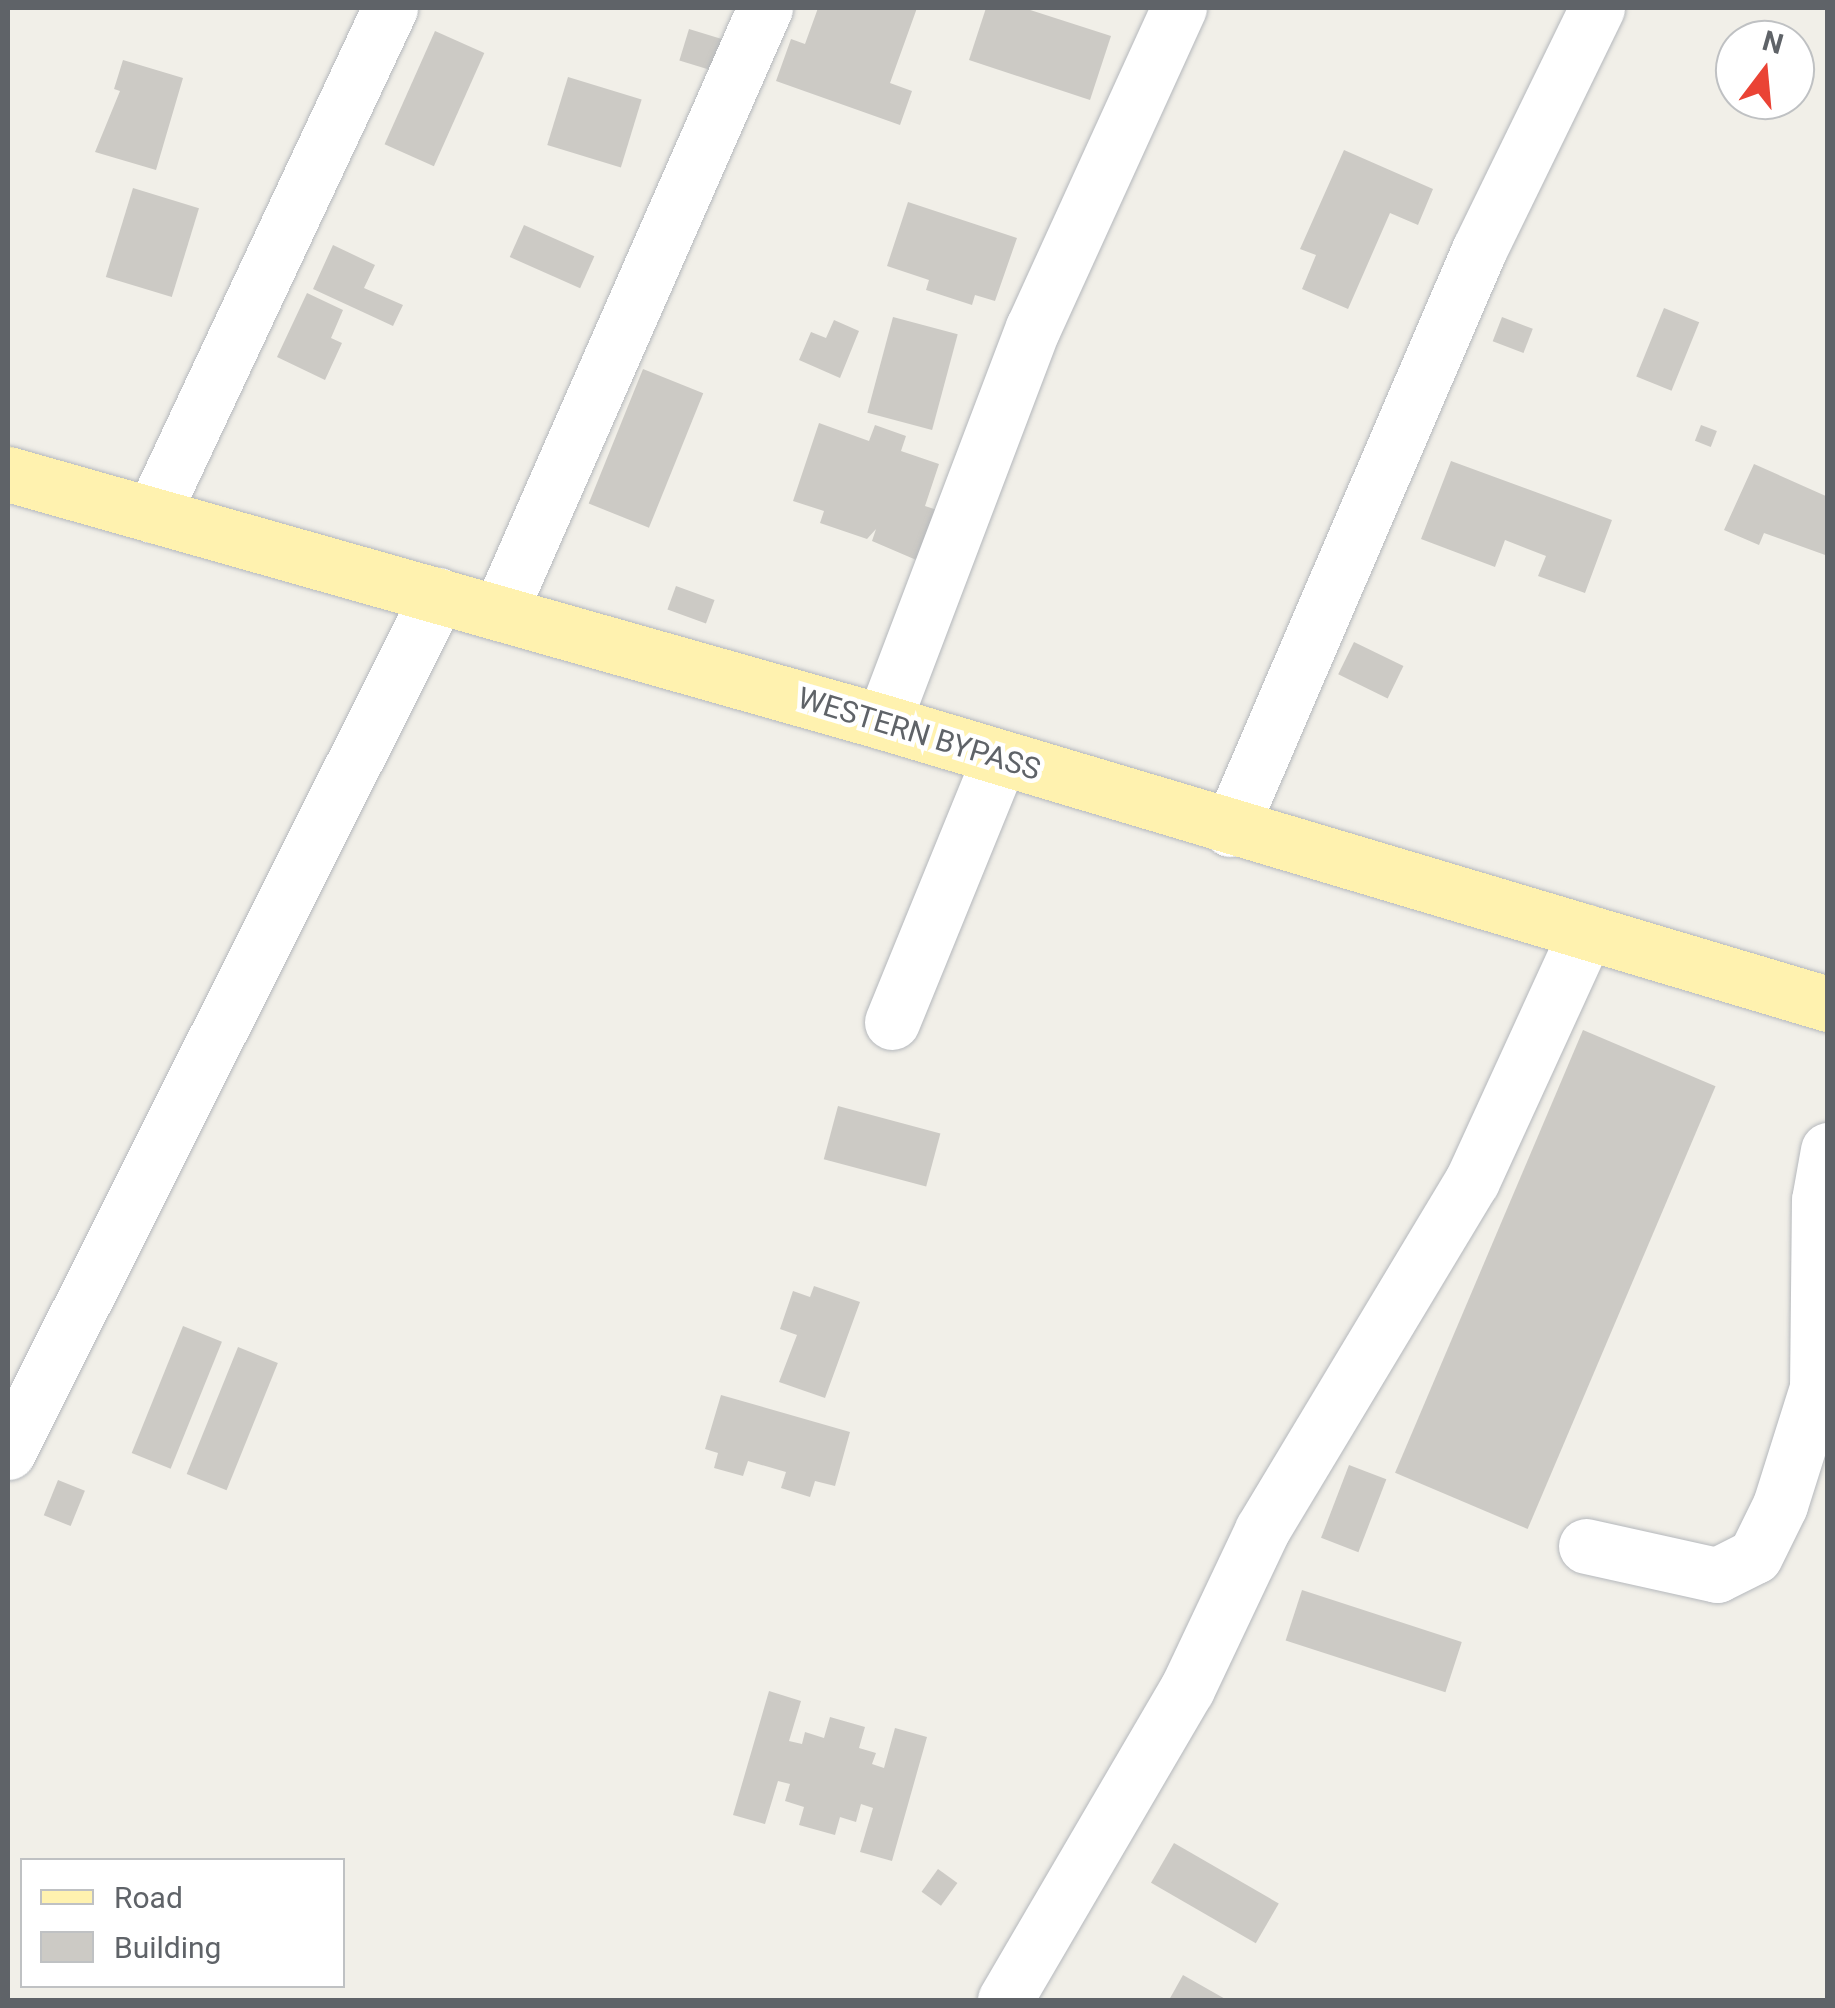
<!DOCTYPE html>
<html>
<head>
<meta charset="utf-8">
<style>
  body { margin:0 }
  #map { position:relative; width:1835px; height:2008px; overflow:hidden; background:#f1efe8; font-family:Roboto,sans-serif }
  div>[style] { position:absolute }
  .building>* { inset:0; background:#cccac5; transform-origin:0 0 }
  .roads { filter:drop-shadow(0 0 2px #b5b8bc) drop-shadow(0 0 2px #b5b8bc) }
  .minor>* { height:55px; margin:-27.5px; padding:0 27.5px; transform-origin:27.5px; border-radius:27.5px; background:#fff }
  .major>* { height:55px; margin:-27.5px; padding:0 27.5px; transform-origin:27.5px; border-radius:27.5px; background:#fff2af }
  span { translate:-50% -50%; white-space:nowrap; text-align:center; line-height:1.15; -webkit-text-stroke:9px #fff; paint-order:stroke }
  .street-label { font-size:30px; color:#5f6368 }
  .frame { position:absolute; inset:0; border:10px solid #5f6368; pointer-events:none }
  .legend { position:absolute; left:20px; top:1858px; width:325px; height:130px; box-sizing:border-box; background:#fff; border:2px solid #bfc1c3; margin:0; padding:12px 18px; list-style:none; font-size:30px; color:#5f6368 }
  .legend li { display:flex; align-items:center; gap:20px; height:50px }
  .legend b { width:50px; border:2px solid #bfc1c3 }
  .north { position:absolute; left:1715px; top:20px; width:100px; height:100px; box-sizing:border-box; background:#fff; border:2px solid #bfc1c3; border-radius:50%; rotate:16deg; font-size:28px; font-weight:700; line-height:40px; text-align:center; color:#5f6368 }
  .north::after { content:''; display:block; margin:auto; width:35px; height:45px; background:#ea4335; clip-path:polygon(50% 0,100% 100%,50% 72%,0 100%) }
</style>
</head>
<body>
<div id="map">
  <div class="building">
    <div style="clip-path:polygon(818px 8px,917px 8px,890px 83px,912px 91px,900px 125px,776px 81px,791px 39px,805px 44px)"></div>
    <div style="clip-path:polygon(986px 8px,1024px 8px,1111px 36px,1090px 100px,969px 60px)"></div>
    <div style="left:689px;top:29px;width:53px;height:33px;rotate:17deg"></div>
    <div style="left:435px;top:31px;width:54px;height:124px;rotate:24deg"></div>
    <div style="clip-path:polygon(123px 60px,183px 78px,156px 170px,95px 152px,120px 91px,114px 89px)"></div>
    <div style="left:568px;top:77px;width:77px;height:71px;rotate:17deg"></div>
    <div style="clip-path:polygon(1344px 150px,1433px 189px,1418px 225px,1390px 213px,1348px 309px,1302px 289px,1316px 255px,1300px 249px)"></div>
    <div style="left:133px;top:188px;width:69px;height:93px;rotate:17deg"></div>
    <div style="clip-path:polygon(908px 202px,1017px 238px,995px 301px,975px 295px,972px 305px,926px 290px,929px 280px,887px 266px)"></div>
    <div style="left:524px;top:225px;width:77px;height:35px;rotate:24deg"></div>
    <div style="clip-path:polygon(333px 245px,375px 265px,364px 288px,403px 305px,393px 326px,313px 289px)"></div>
    <div style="clip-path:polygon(307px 293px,343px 310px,331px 338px,342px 343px,325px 380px,277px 357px)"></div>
    <div style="left:1664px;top:308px;width:38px;height:74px;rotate:22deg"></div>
    <div style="left:893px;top:317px;width:67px;height:99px;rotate:15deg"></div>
    <div style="left:1502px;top:317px;width:33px;height:26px;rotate:21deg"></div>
    <div style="clip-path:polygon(834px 320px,859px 331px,840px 378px,799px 360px,811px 332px,826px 338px)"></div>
    <div style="left:643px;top:369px;width:65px;height:145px;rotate:22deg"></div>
    <div style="clip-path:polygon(819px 423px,869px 441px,875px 425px,906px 436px,901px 451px,939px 464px,925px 506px,946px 513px,928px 565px,872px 541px,876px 529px,867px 539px,820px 523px,824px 511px,793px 501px)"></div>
    <div style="left:1701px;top:425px;width:17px;height:17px;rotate:21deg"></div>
    <div style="clip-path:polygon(1451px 461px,1612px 520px,1585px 593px,1538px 576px,1546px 556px,1505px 540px,1495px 567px,1421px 539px)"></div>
    <div style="clip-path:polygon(1754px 464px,1828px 497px,1828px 556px,1764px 533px,1759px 545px,1724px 530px)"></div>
    <div style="left:676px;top:586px;width:41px;height:25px;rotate:20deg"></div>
    <div style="left:1354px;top:642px;width:55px;height:36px;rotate:26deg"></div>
    <div style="left:1583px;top:1030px;width:144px;height:481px;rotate:23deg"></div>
    <div style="left:838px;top:1106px;width:106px;height:55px;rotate:15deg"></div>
    <div style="clip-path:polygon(814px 1286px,860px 1302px,825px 1398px,779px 1382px,797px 1335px,780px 1329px,793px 1291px,810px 1297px)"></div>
    <div style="left:183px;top:1326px;width:42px;height:137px;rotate:22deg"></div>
    <div style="left:238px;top:1347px;width:43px;height:137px;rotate:22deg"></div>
    <div style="clip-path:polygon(721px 1395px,850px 1432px,835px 1486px,815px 1481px,810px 1497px,781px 1488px,786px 1472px,748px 1461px,743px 1476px,714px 1468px,718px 1453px,705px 1449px)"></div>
    <div style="left:1349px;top:1465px;width:40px;height:78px;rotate:21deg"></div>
    <div style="left:58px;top:1480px;width:29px;height:38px;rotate:22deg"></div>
    <div style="left:1302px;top:1590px;width:168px;height:53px;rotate:18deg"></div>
    <div style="clip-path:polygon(769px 1691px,801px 1701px,789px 1741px,802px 1744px,805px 1732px,824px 1738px,830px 1717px,865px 1727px,859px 1748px,876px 1753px,872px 1764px,884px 1768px,895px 1728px,927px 1737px,892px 1861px,860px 1852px,873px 1808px,861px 1804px,856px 1822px,840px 1817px,835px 1835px,799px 1825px,804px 1807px,785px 1801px,790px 1784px,778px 1781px,765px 1824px,733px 1815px)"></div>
    <div style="left:1174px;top:1843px;width:121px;height:46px;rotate:30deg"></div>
    <div style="left:938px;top:1869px;width:24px;height:28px;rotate:36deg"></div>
    <div style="clip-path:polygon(1183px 1975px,1227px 2000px,1169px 2000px)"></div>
  </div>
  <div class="roads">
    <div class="minor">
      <div style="left:152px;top:515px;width:560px;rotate:-64.85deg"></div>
      <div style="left:499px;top:613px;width:661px;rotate:-66.27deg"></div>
      <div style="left:883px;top:722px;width:422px;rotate:-69.2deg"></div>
      <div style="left:1033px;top:328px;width:352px;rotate:-65.5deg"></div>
      <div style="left:1230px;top:829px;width:630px;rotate:-66.73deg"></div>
      <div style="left:1479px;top:250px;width:269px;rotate:-64deg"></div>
      <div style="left:892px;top:1022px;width:285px;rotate:-67.8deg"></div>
      <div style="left:8px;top:1452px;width:959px;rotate:-63.35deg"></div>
      <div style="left:1586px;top:1546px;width:134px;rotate:12.5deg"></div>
      <div style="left:1717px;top:1575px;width:42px;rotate:-26.6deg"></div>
      <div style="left:1755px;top:1556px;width:57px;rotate:-63.9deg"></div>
      <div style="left:1780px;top:1505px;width:123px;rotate:-72.5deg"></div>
      <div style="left:1817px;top:1388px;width:188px;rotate:-89.4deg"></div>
      <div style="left:1819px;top:1200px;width:51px;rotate:-79.8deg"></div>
      <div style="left:1005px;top:2000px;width:360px;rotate:-59.7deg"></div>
      <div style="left:1187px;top:1689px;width:176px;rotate:-64.7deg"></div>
      <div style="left:1262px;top:1530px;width:407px;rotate:-59deg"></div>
      <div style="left:1472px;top:1181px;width:274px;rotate:-65.4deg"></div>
    </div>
    <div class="major">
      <div style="left:8px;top:474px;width:909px;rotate:15.82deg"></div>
      <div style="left:883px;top:722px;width:986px;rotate:16.62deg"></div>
    </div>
  </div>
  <div class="street-label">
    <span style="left:919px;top:734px;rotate:17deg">WESTERN BYPASS</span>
  </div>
  <div class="frame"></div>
  <ul class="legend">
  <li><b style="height:12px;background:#fff2af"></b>Road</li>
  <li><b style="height:28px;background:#cccac5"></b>Building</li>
  </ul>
  <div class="north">N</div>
</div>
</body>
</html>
